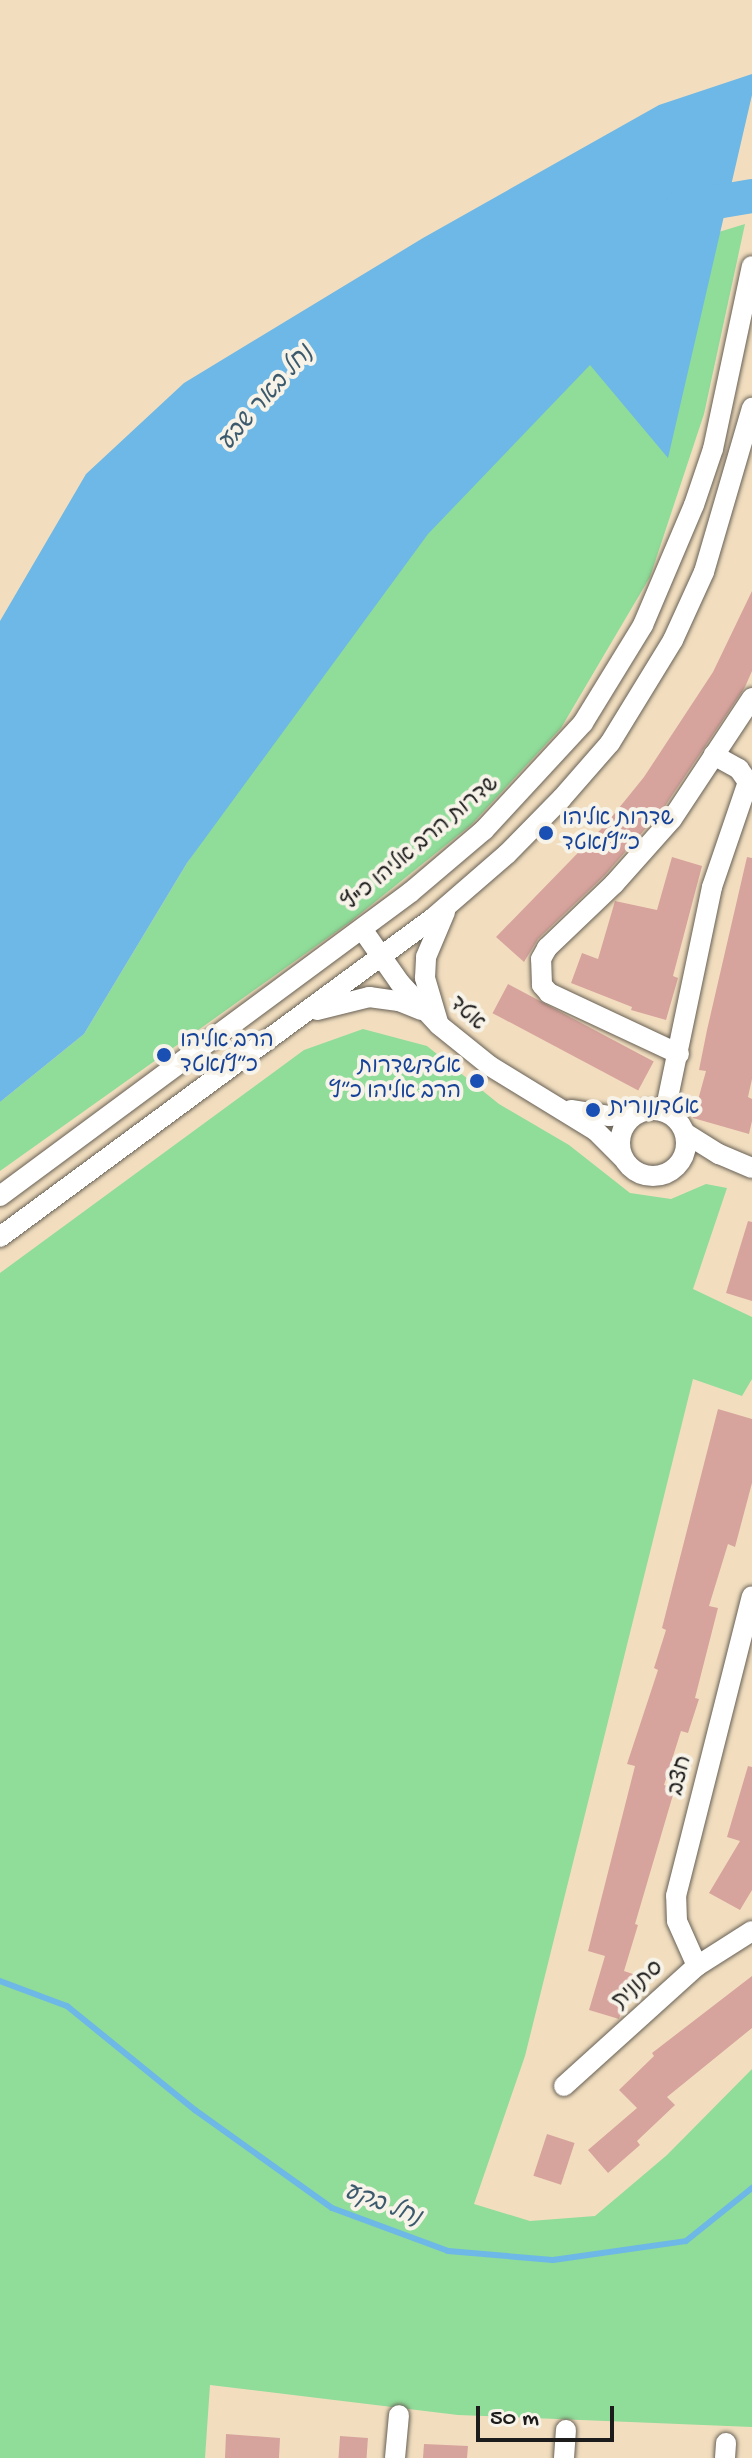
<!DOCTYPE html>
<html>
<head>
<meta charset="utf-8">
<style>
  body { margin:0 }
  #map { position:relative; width:752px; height:2458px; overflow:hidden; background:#f2debf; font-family:"Gochi Hand","Playpen Sans Hebrew",sans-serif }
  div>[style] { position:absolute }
  .green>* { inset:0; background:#90dc99 }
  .water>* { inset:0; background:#6db8e6 }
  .stream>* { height:6px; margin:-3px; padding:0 3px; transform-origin:3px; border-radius:3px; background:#6db8e6 }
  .river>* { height:34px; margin:-17px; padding:0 17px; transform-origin:17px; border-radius:17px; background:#6db8e6 }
  .building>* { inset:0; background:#d7a49d; transform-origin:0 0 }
  .roads { filter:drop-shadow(0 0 2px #676055) drop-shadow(0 0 2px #676055) }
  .minor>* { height:20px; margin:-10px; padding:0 10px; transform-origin:10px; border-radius:10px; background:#fff }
  .minor>.ring { margin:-10px; padding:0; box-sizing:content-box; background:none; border:20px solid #fff; border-radius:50% }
  .dots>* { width:22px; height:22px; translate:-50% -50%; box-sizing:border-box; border:4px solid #f7f3e8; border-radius:50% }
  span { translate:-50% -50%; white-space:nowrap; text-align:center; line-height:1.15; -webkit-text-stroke:8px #f7f3e8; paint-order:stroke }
  .transit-label { font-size:22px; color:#164399 }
  .left { translate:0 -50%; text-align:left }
  .right { translate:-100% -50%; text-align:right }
  .street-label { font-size:22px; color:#1c1c1c }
  .water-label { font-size:24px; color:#3c5a6d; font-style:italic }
  .scale { position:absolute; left:476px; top:2406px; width:138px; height:36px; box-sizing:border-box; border:4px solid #1c1c1c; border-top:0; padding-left:10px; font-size:24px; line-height:28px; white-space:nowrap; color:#1c1c1c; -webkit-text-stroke:6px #f7f3e8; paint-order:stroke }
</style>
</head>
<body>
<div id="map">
  <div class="green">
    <div style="clip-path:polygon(745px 224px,704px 414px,650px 577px,561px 728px,471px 825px,350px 922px,0 1171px,0 1102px,84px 1034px,187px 863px,604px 267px)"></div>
    <div style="clip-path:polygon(363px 1029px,427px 1046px,499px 1104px,569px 1145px,630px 1193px,671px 1199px,706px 1184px,727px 1188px,693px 1289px,752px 1317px,752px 1379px,742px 1396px,693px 1379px,525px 2056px,474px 2204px,530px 2221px,595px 2216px,667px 2155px,752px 2069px,752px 2427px,458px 2415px,210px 2385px,205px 2458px,0 2458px,0 1273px,304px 1050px)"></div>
  </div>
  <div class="water">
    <div style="clip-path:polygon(752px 74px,752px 95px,668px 458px,590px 365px,428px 534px,187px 863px,84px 1034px,0 1102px,0 621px,86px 474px,184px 383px,423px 238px,659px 105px)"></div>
  </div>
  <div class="stream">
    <div style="left:0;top:1981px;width:72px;rotate:20.5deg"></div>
    <div style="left:67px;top:2006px;width:165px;rotate:39.1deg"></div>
    <div style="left:195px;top:2110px;width:168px;rotate:35.6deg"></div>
    <div style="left:332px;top:2208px;width:124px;rotate:20.3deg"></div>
    <div style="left:448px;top:2251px;width:105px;rotate:4.9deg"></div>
    <div style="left:553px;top:2260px;width:134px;rotate:-8.1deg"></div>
    <div style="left:686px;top:2241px;width:85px;rotate:-38.8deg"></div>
  </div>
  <div class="river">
    <div style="left:681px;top:208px;width:72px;rotate:-9.6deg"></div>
  </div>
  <div class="building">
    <div style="clip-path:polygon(752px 591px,752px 671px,745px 687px,665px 806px,605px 875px,538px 939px,524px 962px,496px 937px,606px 824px,644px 777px,713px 672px)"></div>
    <div style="clip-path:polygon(672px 857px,702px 866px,673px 976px,678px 978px,666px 1020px,631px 1010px,632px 1007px,571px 983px,582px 953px,598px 959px,615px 901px,657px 910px)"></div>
    <div style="clip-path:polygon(747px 857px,752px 858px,752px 1079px,748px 1097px,752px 1099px,752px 1121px,749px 1134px,693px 1118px,706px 1071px,699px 1070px,707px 1030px)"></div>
    <div style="left:508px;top:984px;width:165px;height:33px;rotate:28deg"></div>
    <div style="clip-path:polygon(748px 1221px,752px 1222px,752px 1301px,726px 1293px)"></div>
    <div style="clip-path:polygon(718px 1409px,752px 1419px,752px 1483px,735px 1547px,728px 1544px,709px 1606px,718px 1608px,695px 1698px,699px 1699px,688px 1733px,681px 1731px,664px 1785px,675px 1788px,635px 1924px,638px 1925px,624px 1971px,633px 1974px,619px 2019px,589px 2010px,605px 1956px,588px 1951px,635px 1766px,627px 1764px,658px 1670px,654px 1668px,666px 1630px,662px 1628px)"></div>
    <div style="clip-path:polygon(748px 1766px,752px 1767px,752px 1890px,740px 1910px,709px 1893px,740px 1841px,727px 1837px)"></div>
    <div style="clip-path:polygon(752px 1976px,752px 2028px,667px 2097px,675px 2105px,637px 2141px,640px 2145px,608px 2173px,588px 2150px,637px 2108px,619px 2090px,654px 2056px,652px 2053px)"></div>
    <div style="left:547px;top:2134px;width:29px;height:44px;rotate:18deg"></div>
    <div style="clip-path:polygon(226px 2434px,280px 2438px,279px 2458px,225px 2458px)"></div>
    <div style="left:340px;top:2436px;width:28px;height:22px;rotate:4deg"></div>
    <div style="clip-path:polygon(424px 2444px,468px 2446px,467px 2458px,423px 2458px)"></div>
  </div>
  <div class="roads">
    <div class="minor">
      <div style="left:362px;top:929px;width:66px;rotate:54.9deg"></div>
      <div style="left:400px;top:983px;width:57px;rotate:47.1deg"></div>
      <div style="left:439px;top:1025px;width:65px;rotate:38.8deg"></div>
      <div style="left:490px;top:1066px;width:124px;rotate:31.5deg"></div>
      <div style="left:596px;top:1131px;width:38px;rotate:45deg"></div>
      <div style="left:317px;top:1010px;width:54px;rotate:-14deg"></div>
      <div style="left:369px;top:997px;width:30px;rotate:8deg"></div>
      <div style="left:399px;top:1001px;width:24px;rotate:22deg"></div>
      <div style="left:438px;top:1022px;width:46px;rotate:-106.5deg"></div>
      <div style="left:425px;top:978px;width:21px;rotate:-87deg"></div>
      <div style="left:426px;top:957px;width:49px;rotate:-67.1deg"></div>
      <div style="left:679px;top:1054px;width:144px;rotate:-154.9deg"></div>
      <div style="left:549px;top:993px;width:11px;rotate:-131deg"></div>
      <div style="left:542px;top:985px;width:26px;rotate:-92deg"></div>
      <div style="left:541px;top:959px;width:13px;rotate:-61deg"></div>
      <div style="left:547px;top:948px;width:93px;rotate:-43.7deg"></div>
      <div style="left:614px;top:884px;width:87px;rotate:-48.3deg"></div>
      <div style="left:672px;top:819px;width:145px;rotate:-56.5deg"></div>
      <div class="ring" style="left:620px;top:1110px;width:46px;height:46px"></div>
      <div style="left:571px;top:1110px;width:38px;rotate:9deg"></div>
      <div style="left:609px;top:1116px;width:27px;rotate:-4deg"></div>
      <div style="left:665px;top:1112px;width:230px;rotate:-78.2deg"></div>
      <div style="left:712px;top:887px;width:111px;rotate:-71.1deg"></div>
      <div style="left:748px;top:782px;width:16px;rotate:-125deg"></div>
      <div style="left:739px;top:769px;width:29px;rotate:-151deg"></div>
      <div style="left:685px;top:1133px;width:40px;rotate:32deg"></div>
      <div style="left:719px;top:1154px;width:36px;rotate:23deg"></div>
      <div style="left:0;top:1196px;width:511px;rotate:-36.49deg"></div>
      <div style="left:411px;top:892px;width:96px;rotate:-40.3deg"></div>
      <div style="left:484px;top:830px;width:146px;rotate:-47.2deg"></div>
      <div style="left:583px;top:723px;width:115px;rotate:-58.5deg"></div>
      <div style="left:643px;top:625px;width:130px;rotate:-67deg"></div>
      <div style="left:694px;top:505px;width:59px;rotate:-71.3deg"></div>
      <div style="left:713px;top:449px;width:187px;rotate:-78deg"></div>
      <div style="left:0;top:1237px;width:538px;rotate:-36.38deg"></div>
      <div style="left:433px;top:918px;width:98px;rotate:-40.9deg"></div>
      <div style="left:507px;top:854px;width:78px;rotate:-45.5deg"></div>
      <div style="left:562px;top:798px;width:73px;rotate:-48.9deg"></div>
      <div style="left:610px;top:743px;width:121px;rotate:-58.5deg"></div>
      <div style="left:673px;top:640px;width:75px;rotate:-65.5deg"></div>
      <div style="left:704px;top:572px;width:171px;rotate:-73.7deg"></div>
      <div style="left:697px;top:1966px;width:49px;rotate:-114deg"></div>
      <div style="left:677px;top:1921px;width:25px;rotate:-92deg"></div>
      <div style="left:676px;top:1896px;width:309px;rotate:-75.8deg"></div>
      <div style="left:564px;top:2086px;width:179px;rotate:-42.1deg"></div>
      <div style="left:697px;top:1966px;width:65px;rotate:-32.5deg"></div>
      <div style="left:395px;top:2458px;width:43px;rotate:-84.7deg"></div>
      <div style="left:564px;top:2458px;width:28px;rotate:-86deg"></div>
      <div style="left:725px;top:2458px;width:15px;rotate:-86deg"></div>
    </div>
  </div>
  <div class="dots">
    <div style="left:546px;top:833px;background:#1a4fb4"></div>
    <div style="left:164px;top:1055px;background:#1a4fb4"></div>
    <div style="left:477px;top:1081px;background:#1a4fb4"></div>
    <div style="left:593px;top:1110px;background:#1a4fb4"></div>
  </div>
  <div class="transit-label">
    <span class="left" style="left:562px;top:833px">שדרות אליהו<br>כ״ץ/אטד</span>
    <span class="left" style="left:180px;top:1055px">הרב אליהו<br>כ״ץ/אטד</span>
    <span class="right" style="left:461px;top:1081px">אטד/שדרות<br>הרב אליהו כ״ץ</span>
    <span class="left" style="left:609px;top:1110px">אטד/נורית</span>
  </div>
  <div class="street-label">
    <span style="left:422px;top:845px;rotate:-40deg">שדרות הרב אליהו כ"ץ</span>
    <span style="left:466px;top:1015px;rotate:42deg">אטד</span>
    <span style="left:682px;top:1776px;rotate:-76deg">חצב</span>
    <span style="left:639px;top:1986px;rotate:-42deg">סתונית</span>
  </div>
  <div class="water-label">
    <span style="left:267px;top:399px;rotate:-49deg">נחל באר שבע</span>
    <span style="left:382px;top:2206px;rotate:21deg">נחל בקע</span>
  </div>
  <div class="scale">50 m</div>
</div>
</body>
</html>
